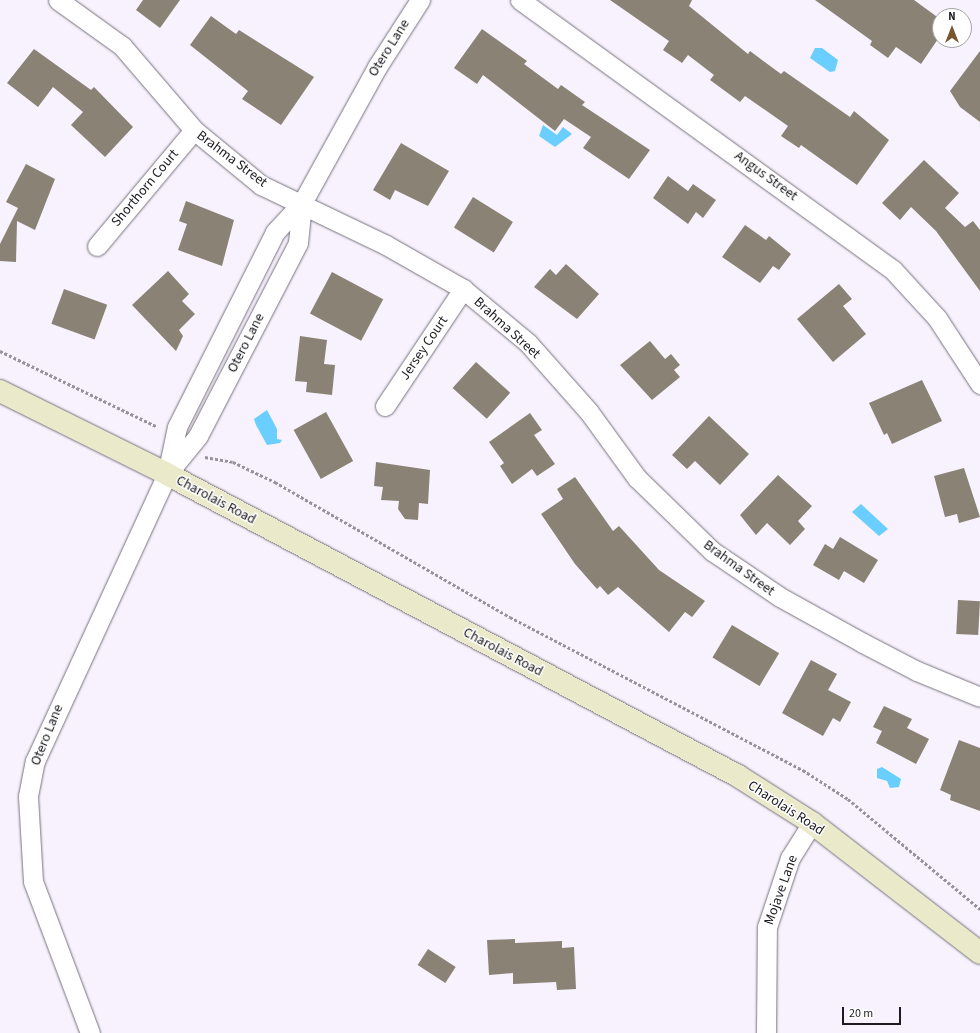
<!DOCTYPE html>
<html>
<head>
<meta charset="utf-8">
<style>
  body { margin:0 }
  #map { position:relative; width:980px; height:1033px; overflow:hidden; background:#f7f2fd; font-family:"Source Sans 3",sans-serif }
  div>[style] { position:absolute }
  .water>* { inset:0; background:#6acefe }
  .building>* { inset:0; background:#8a8275; transform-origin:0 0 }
  .path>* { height:2.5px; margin-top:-1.25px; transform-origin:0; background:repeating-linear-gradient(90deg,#97939b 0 3px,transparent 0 5px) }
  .roads { filter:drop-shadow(0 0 1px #77727f) drop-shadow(0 0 1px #77727f) }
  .street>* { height:19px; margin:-9.5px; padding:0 9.5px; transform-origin:9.5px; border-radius:9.5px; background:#fff }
  .secondary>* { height:22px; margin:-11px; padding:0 11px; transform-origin:11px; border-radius:11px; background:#eae9ca }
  span { translate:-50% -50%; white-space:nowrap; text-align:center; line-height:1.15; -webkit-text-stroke:3px #fff; paint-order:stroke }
  .street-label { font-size:14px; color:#1d1b20 }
  .north { position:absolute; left:932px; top:8px; width:40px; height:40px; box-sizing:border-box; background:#fff; border:1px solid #a5a4a6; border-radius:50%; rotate:0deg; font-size:11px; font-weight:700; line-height:16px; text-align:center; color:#1d1b20 }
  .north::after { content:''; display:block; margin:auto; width:14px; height:18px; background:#78572e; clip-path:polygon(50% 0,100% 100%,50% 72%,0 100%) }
  .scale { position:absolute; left:842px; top:1007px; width:59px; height:18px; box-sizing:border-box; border:2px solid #1d1b20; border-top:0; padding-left:5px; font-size:12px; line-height:14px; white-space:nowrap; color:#1d1b20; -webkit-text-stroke:3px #fff; paint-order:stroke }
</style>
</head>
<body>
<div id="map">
  <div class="water">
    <div style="clip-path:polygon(815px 48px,822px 48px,838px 60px,835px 71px,830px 72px,810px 58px)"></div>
    <div style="clip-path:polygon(543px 125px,557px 135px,563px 127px,572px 134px,555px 147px,539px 136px)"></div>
    <div style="clip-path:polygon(267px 410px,277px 429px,277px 439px,282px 440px,280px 443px,267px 445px,256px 425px,254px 419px)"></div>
    <div style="clip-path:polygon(861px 504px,888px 529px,879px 536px,852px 512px)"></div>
    <div style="clip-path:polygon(882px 767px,901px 779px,899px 787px,890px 788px,887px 781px,877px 778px,877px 769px)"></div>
  </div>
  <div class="building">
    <div style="clip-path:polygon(143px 0,180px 0,160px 28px,136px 10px)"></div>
    <div style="clip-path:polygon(610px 0,692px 0,689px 6px,748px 54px,750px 51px,781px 74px,784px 71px,850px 117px,854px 111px,889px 140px,857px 185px,801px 145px,799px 148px,781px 136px,788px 126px,745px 96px,740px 102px,710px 80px,714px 75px,688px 55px,682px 63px,663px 50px,669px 41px)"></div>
    <div style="clip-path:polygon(815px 0,914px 0,940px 19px,940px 36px,921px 64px,896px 47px,888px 58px,870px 45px,872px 41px)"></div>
    <div style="clip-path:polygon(211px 16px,236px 34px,239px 30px,314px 77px,281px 125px,242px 99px,248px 91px,190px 45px)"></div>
    <div style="clip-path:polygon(482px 29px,527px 61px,524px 64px,558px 89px,561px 85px,585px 102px,582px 105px,650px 150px,629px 179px,583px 148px,591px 137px,564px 119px,555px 131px,483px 75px,477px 84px,454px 68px)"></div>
    <div style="clip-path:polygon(34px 49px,91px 90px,94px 87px,133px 127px,105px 157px,71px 125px,83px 112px,53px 87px,38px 107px,7px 83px)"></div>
    <div style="clip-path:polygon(980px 51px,980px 122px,960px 107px,950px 91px)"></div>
    <div style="clip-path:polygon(401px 143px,449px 171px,428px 206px,395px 190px,390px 200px,373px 190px)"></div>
    <div style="clip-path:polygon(924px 160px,959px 193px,945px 208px,965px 227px,973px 221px,980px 230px,980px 291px,936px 231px,911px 207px,900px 220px,882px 203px)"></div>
    <div style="clip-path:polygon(26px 164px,55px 179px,35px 230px,17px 221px,16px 262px,0 261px,0 244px,18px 208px,6px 202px)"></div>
    <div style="clip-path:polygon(668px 176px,688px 191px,693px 184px,716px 200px,703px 218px,696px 212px,688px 224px,653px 198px)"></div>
    <div style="left:473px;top:197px;width:47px;height:36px;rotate:32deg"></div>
    <div style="clip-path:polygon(186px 201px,234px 220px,222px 266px,178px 250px,187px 224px,179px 221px)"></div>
    <div style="clip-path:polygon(745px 225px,766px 240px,769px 236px,791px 254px,779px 270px,773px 266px,760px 283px,722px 257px)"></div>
    <div style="clip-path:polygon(566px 264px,599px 294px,577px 319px,534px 287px,550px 269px,556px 275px)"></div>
    <div style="clip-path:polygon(168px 271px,189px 294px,182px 301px,195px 314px,179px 330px,183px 336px,176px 351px,132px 305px)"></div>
    <div style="left:332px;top:272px;width:58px;height:47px;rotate:28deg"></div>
    <div style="clip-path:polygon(839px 284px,852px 299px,843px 306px,866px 334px,833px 362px,797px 319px)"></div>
    <div style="left:64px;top:289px;width:46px;height:37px;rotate:20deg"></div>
    <div style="clip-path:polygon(300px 336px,327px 340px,324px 364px,335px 365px,332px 395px,306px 392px,307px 382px,295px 381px)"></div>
    <div style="clip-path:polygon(650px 341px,665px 359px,671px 354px,680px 365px,674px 370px,680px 377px,652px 400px,620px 365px)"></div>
    <div style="left:476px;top:362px;width:46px;height:35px;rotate:42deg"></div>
    <div style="clip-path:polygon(922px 380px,942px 421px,892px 444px,887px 433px,884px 435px,869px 403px)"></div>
    <div style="left:326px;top:412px;width:56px;height:37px;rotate:61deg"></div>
    <div style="clip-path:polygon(530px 413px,542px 430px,534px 435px,555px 464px,537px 476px,532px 469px,512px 484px,500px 466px,504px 463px,489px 442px)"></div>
    <div style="clip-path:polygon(709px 416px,749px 454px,720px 485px,695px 461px,687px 469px,672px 455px)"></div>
    <div style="clip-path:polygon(376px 462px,430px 470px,428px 504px,419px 503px,418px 520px,405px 519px,398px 509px,399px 501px,381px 500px,383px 487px,374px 486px)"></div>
    <div style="clip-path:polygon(964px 468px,980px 517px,959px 523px,957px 514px,945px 517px,934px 476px)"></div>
    <div style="clip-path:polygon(778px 475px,812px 506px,798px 521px,805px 529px,790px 545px,767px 523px,756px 535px,740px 515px)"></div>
    <div style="clip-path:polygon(575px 477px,613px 531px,619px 526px,659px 570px,705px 601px,692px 617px,685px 612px,669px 632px,618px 587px,608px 595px,600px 586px,597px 589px,575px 564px,541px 514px,563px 499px,557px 489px)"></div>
    <div style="clip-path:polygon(840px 537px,878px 560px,864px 583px,844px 571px,839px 580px,813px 565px,825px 544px,833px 549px)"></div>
    <div style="left:958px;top:600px;width:22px;height:34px;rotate:3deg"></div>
    <div style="left:732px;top:625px;width:55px;height:38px;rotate:31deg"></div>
    <div style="clip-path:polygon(811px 660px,837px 674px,828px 690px,851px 702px,840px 722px,833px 718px,823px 736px,782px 713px)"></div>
    <div style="clip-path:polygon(884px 706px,912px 719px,907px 728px,929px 739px,916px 764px,876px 743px,882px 731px,873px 727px)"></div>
    <div style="clip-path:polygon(959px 740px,980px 748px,980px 811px,950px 800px,951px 795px,940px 790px)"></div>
    <div style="clip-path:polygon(515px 939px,515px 943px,562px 941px,562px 948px,574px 947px,576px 989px,557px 990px,556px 982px,513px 984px,513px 973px,489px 975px,487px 940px)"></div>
    <div style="left:428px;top:949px;width:33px;height:19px;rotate:33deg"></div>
  </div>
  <div class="path">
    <div style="left:0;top:351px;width:175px;rotate:25.7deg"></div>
    <div style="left:205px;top:457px;width:28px;rotate:10deg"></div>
    <div style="left:233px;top:462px;width:47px;rotate:25.5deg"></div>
    <div style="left:275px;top:482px;width:271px;rotate:29.9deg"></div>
    <div style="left:510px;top:617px;width:331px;rotate:27.6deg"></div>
    <div style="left:803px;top:770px;width:54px;rotate:32.8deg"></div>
    <div style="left:848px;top:799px;width:172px;rotate:39.8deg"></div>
  </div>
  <div class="roads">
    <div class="street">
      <div style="left:58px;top:0;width:79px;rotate:35.7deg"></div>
      <div style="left:122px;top:46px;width:111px;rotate:49.4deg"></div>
      <div style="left:194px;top:130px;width:87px;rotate:39.4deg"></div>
      <div style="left:261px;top:185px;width:139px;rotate:25.6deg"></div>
      <div style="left:386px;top:245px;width:89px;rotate:29.7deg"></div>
      <div style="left:463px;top:289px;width:85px;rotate:39.7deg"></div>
      <div style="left:528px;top:343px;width:92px;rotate:48.5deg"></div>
      <div style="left:589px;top:412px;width:82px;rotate:54deg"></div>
      <div style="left:637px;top:478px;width:105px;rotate:44.2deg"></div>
      <div style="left:712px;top:551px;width:82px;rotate:34.1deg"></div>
      <div style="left:780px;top:597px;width:95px;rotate:29deg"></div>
      <div style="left:863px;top:643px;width:61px;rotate:27.4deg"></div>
      <div style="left:917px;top:671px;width:68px;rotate:22.4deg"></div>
      <div style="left:520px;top:0;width:460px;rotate:35.9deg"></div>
      <div style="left:893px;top:270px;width:65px;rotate:47.5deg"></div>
      <div style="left:937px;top:318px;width:79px;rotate:56.9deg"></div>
      <div style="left:302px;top:203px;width:40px;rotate:95.7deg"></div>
      <div style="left:298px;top:243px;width:217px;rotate:117.4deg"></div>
      <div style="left:198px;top:436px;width:49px;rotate:129.2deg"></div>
      <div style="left:167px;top:474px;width:48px;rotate:-78deg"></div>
      <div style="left:177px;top:427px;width:218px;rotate:-63.3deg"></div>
      <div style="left:275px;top:232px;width:40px;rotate:-47deg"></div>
      <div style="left:302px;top:203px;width:155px;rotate:-61.1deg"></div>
      <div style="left:377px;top:67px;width:80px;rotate:-57.3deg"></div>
      <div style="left:97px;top:246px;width:151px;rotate:-50.1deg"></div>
      <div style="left:385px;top:406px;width:141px;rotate:-56.3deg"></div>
      <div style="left:90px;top:1033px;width:162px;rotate:-110.6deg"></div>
      <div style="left:33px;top:881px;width:85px;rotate:-93.4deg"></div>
      <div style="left:28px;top:796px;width:36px;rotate:-79deg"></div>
      <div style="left:35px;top:761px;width:316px;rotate:-65.3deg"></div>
      <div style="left:766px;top:1033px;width:106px;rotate:-89.5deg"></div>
      <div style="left:767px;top:927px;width:73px;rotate:-71.6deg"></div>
      <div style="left:790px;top:858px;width:41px;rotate:-57.8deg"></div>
    </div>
    <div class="secondary">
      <div style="left:0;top:391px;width:186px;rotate:26.4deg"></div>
      <div style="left:167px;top:474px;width:646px;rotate:27.87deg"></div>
      <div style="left:738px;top:776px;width:88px;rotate:32.4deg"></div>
      <div style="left:812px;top:823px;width:212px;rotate:37.7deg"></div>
    </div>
  </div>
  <div class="street-label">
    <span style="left:389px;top:48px;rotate:-58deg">Otero Lane</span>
    <span style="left:232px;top:159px;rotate:37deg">Brahma Street</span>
    <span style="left:766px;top:176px;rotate:36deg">Angus Street</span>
    <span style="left:145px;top:188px;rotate:-50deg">Shorthorn Court</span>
    <span style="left:507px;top:328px;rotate:42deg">Brahma Street</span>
    <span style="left:246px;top:343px;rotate:-63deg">Otero Lane</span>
    <span style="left:424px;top:348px;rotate:-56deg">Jersey Court</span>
    <span style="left:216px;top:500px;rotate:28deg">Charolais Road</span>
    <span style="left:739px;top:568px;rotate:36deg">Brahma Street</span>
    <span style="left:503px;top:652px;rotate:28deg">Charolais Road</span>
    <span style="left:47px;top:735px;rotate:-68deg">Otero Lane</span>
    <span style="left:786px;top:808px;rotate:33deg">Charolais Road</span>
    <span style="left:781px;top:890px;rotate:-70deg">Mojave Lane</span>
  </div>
  <div class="north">N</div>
  <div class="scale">20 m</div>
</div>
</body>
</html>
